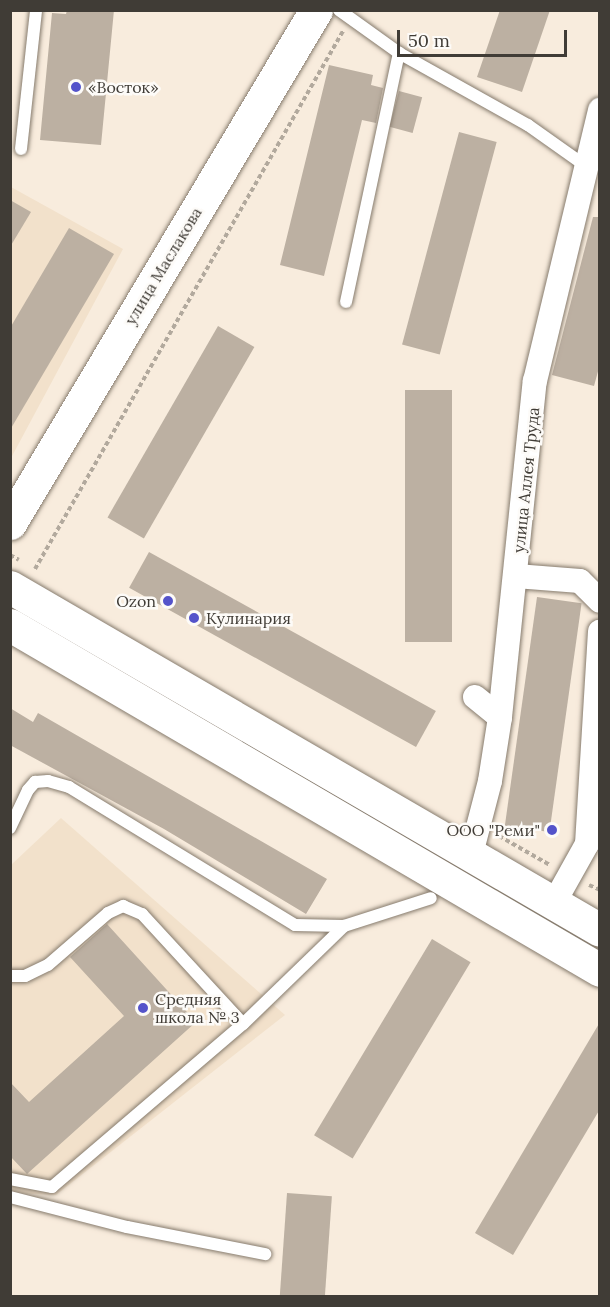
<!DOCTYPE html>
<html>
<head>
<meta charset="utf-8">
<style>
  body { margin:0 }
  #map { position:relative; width:610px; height:1307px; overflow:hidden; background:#f8ecdd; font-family:Lora,serif }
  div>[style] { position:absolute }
  .built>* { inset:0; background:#f2e1cb }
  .building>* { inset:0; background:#bcb0a2; transform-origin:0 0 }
  .path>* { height:4px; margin-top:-2px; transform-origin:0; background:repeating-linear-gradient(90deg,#b2a99d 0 4.5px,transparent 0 7.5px) }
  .roads { filter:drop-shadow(0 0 2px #867b6d) drop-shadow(0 0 2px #867b6d) }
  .lane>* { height:12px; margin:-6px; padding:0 6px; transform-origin:6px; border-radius:6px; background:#fff }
  .street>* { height:24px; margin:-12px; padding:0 12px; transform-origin:12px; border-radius:12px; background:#fff }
  .secondary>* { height:33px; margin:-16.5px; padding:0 16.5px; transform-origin:16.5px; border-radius:16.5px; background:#fff }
  .dots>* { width:16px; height:16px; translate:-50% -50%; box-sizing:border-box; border:3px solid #fdfbf8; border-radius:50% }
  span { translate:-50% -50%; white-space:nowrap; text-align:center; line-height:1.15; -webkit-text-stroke:5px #fdfbf8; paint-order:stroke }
  .poi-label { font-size:16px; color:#403c36 }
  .left { translate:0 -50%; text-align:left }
  .right { translate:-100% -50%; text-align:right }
  .street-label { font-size:16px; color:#403c36 }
  .frame { position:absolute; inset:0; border:12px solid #403c36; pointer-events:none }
  .scale { position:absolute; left:397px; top:30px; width:170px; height:27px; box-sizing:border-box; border:3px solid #403c36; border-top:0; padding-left:8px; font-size:18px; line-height:21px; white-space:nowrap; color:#403c36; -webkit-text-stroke:4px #fdfbf8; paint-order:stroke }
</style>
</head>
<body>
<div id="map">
  <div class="built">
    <div style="clip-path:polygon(11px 187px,123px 249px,11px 458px)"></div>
    <div style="clip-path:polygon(61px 818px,285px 1015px,56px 1195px,11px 1193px,11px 865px)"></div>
  </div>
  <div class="building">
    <div style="clip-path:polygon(67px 10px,114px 10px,101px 145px,40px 140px,52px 13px,66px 14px)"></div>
    <div style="clip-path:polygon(500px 10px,550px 10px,522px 92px,477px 77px)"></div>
    <div style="clip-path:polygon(329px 65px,373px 75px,371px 85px,383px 88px,376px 123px,362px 120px,324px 276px,280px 265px)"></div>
    <div style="left:399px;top:91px;width:24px;height:37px;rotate:15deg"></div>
    <div style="left:459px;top:132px;width:39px;height:220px;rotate:15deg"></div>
    <div style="clip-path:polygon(10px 200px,31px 212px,10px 247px)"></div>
    <div style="clip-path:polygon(593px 217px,600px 217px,600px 364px,594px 386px,552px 375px)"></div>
    <div style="clip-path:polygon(69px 228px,114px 254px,10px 430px,10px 328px)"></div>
    <div style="left:218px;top:326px;width:42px;height:221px;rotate:30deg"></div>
    <div style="left:405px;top:390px;width:47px;height:252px"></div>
    <div style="left:149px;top:552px;width:328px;height:41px;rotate:29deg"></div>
    <div style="left:537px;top:597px;width:45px;height:231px;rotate:8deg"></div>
    <div style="clip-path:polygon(10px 708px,33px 722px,38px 713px,327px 879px,306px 914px,164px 829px,10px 745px)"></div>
    <div style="clip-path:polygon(107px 924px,196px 1022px,27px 1174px,10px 1156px,10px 1082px,29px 1102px,124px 1016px,70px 957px)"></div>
    <div style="left:432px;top:939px;width:45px;height:229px;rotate:31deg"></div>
    <div style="clip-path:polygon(600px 1022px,600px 1109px,513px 1255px,475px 1233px)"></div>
    <div style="left:287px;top:1193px;width:45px;height:103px;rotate:4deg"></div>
  </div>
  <div class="path">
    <div style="left:10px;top:555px;width:10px;rotate:29deg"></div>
    <div style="left:35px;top:569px;width:620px;rotate:-60.21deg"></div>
    <div style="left:499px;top:836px;width:59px;rotate:29.6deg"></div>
    <div style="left:589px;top:885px;width:12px;rotate:24deg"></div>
  </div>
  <div class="roads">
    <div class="lane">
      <div style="left:339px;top:10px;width:74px;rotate:35.6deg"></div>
      <div style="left:399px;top:53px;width:148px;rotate:29.2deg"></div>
      <div style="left:528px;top:125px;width:72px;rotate:35.4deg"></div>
      <div style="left:21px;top:149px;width:140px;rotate:-83.8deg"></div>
      <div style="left:346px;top:302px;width:255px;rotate:-78deg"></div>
      <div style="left:10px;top:828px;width:42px;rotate:-64.7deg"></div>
      <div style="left:28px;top:790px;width:11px;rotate:-49deg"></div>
      <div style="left:35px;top:782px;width:13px;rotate:-4deg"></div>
      <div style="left:48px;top:781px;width:22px;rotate:16deg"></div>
      <div style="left:69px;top:787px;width:265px;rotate:31.4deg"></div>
      <div style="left:295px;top:925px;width:49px;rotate:1.2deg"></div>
      <div style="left:344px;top:926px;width:91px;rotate:-17.8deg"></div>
      <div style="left:10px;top:976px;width:15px"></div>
      <div style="left:25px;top:976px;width:25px;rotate:-26deg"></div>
      <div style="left:48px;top:965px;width:79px;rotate:-40.9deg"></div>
      <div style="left:108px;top:913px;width:17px;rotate:-25deg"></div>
      <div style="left:123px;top:906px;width:21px;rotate:23deg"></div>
      <div style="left:142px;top:914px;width:149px;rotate:47.4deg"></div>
      <div style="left:10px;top:1179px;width:43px;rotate:10.8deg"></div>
      <div style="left:52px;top:1187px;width:251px;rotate:-40.5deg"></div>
      <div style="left:243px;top:1024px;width:141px;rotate:-44.1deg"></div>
      <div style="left:10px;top:1197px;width:121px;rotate:14.4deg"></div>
      <div style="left:127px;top:1227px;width:141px;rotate:11.1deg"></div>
    </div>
    <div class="street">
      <div style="left:516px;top:576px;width:64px;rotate:4.5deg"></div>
      <div style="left:580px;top:581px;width:28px;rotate:45deg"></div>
      <div style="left:475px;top:697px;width:32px;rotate:39deg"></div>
      <div style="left:471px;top:854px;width:75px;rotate:-75.4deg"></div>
      <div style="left:490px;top:781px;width:65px;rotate:-81.1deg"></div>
      <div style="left:500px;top:717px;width:338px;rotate:-84.1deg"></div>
      <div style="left:535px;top:381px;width:279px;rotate:-76.5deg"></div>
      <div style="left:554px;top:903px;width:68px;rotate:-60.8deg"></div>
      <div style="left:587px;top:844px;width:213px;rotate:-86.5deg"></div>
    </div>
    <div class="secondary">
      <div style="left:10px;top:523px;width:597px;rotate:-59.18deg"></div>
      <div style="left:10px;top:587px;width:682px;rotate:30.17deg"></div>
      <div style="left:10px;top:625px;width:683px;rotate:30.32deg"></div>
    </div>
  </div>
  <div class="dots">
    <div style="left:76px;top:87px;background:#5453ca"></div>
    <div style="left:168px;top:601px;background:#5453ca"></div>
    <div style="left:194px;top:618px;background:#5453ca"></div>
    <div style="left:552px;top:830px;background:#5453ca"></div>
    <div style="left:143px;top:1008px;background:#5453ca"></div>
  </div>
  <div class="poi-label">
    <span class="left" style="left:88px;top:87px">«Восток»</span>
    <span class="right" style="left:156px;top:601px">Ozon</span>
    <span class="left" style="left:206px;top:618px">Кулинария</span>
    <span class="right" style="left:540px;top:830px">ООО "Реми"</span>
    <span class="left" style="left:155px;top:1008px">Средняя<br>школа № 3</span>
  </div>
  <div class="street-label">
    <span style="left:163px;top:266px;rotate:-59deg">улица Маслакова</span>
    <span style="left:526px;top:480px;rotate:-84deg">улица Аллея Труда</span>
  </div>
  <div class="frame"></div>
  <div class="scale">50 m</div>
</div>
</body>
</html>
